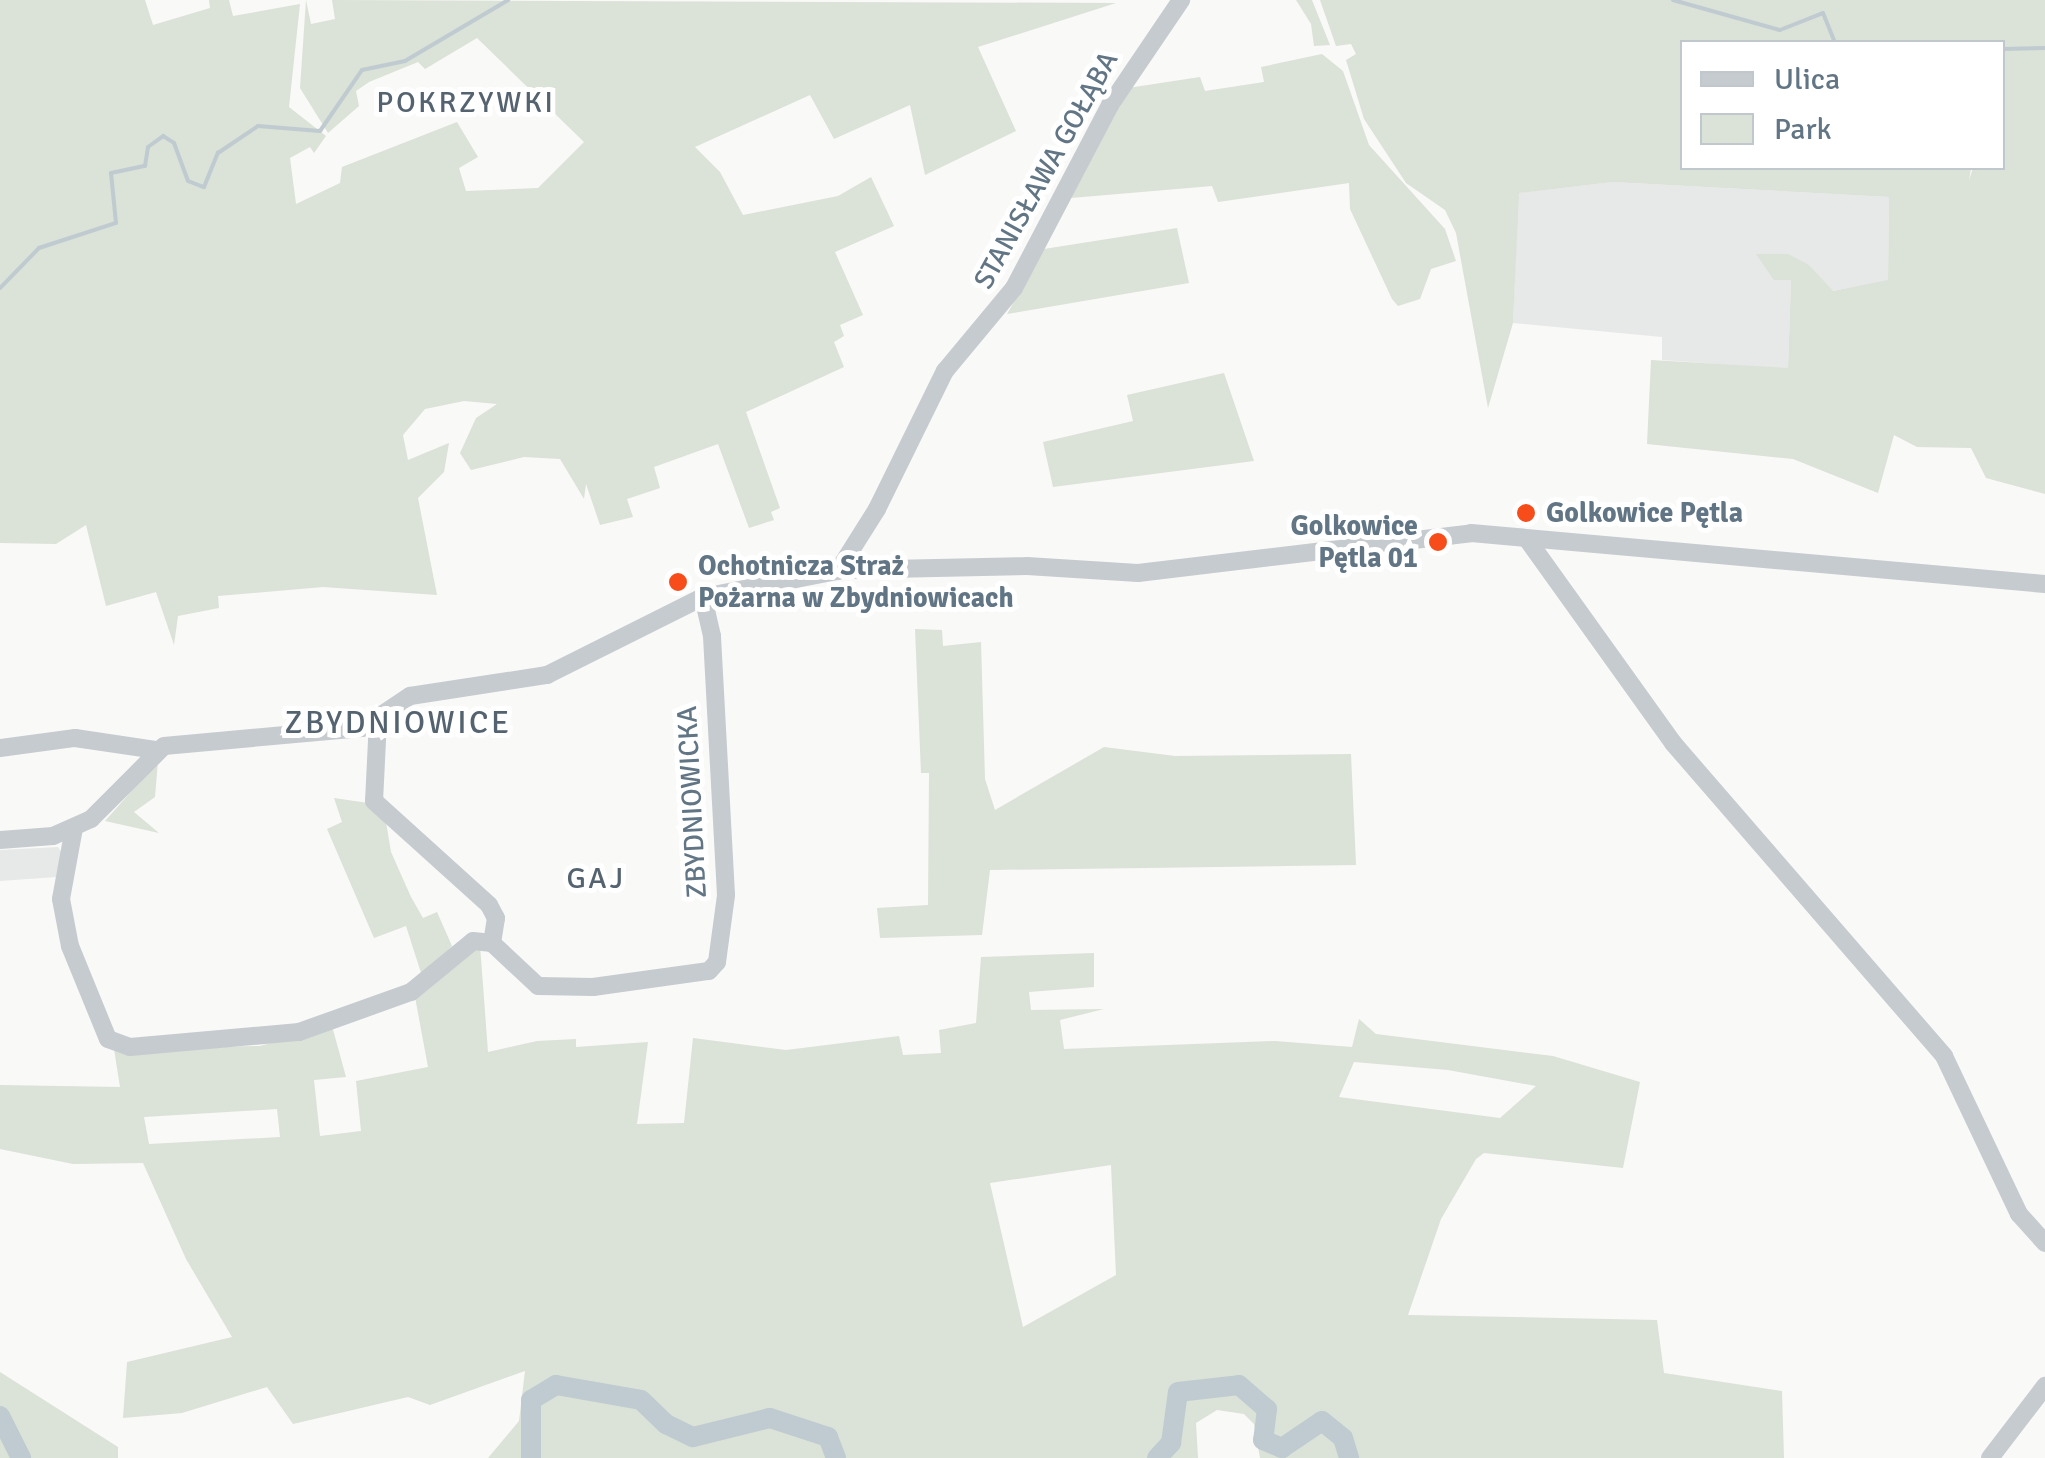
<!DOCTYPE html>
<html>
<head>
<meta charset="utf-8">
<style>
  body { margin:0 }
  #map { position:relative; width:2045px; height:1458px; overflow:hidden; background:#f9f9f7; font-family:Signika,sans-serif }
  div>[style] { position:absolute }
  .built>* { inset:0; background:#e7e8e8 }
  .green>* { inset:0; background:#dbe2d7 }
  .stream>* { height:4px; margin:-2px; padding:0 2px; transform-origin:2px; border-radius:2px; background:#bfcbd0 }
  .river>* { height:20px; margin:-10px; padding:0 10px; transform-origin:10px; border-radius:10px; background:#bfcbd0 }
  .minor>* { height:18px; margin:-9px; padding:0 9px; transform-origin:9px; border-radius:9px; background:#c6cbcf }
  .dots>* { width:28px; height:28px; translate:-50% -50%; box-sizing:border-box; border:5px solid #fff; border-radius:50% }
  span { translate:-50% -50%; white-space:nowrap; text-align:center; line-height:1.15; -webkit-text-stroke:10px #fff; paint-order:stroke }
  .street-label { font-size:28px; color:#617585 }
  .poi-label { font-size:28px; color:#617585; font-weight:700 }
  .left { translate:0 -50%; text-align:left }
  .right { translate:-100% -50%; text-align:right }
  .neighbourhood-label { font-size:30px; color:#54636f; letter-spacing:2.5px }
  .quarter-label { font-size:32px; color:#54636f; letter-spacing:2.5px }
  .legend { position:absolute; left:1680px; top:40px; width:325px; height:130px; box-sizing:border-box; background:#fff; border:2px solid #c0c8ce; margin:0; padding:12px 18px; list-style:none; font-size:30px; color:#617585 }
  .legend li { display:flex; align-items:center; gap:20px; height:50px }
  .legend b { width:50px; border:2px solid #c0c8ce }
</style>
</head>
<body>
<div id="map">
  <div class="built">
    <div style="clip-path:polygon(1613px 182px,1889px 197px,1888px 281px,1832px 291px,1809px 265px,1758px 255px,1791px 280px,1788px 369px,1662px 360px,1662px 337px,1513px 323px,1518px 193px)"></div>
    <div style="clip-path:polygon(58px 847px,62px 853px,56px 877px,0 881px,0 850px)"></div>
  </div>
  <div class="green">
    <div style="clip-path:polygon(0 0,145px 0,153px 25px,210px 8px,209px 0,229px 0,233px 16px,300px 4px,289px 107px,326px 136px,314px 153px,310px 147px,290px 158px,296px 204px,340px 183px,342px 167px,457px 122px,478px 157px,459px 168px,466px 191px,538px 188px,584px 142px,477px 38px,425px 69px,418px 62px,369px 82px,356px 91px,359px 106px,328px 133px,300px 88px,306px 0,311px 24px,335px 19px,332px 0,1116px 3px,978px 47px,1016px 131px,925px 175px,910px 105px,834px 139px,810px 95px,695px 147px,720px 172px,743px 215px,838px 196px,871px 177px,894px 226px,835px 252px,863px 315px,840px 325px,844px 336px,834px 342px,844px 367px,746px 412px,780px 508px,771px 512px,774px 520px,749px 528px,718px 444px,654px 467px,660px 488px,627px 499px,633px 517px,600px 525px,586px 484px,584px 499px,560px 459px,524px 457px,471px 470px,460px 453px,476px 418px,497px 404px,464px 401px,425px 409px,403px 435px,408px 460px,449px 443px,444px 472px,418px 498px,437px 595px,323px 587px,218px 596px,219px 608px,178px 616px,174px 645px,156px 592px,106px 606px,86px 525px,56px 544px,0 543px)"></div>
    <div style="clip-path:polygon(1296px 0,1312px 0,1330px 45px,1314px 46px,1311px 24px)"></div>
    <div style="clip-path:polygon(evenodd,1320px 0,2045px 0,2045px 494px,1986px 478px,1971px 448px,1917px 447px,1894px 435px,1878px 493px,1793px 459px,1647px 444px,1651px 360px,1788px 368px,1791px 280px,1774px 280px,1756px 254px,1788px 254px,1809px 265px,1833px 291px,1888px 280px,1889px 197px,1613px 182px,1519px 193px,1513px 323px,1488px 408px,1456px 233px,1445px 210px,1406px 183px,1364px 119px,1346px 60px,1356px 54px,1351px 44px,1336px 46px,1320px 0,1682px 42px,2002px 42px,2002px 168px,1973px 168px,1969px 180px,1971px 168px,1682px 168px,1682px 42px)"></div>
    <div style="clip-path:polygon(1322px 54px,1343px 71px,1369px 145px,1445px 229px,1456px 261px,1431px 269px,1420px 299px,1398px 306px,1392px 299px,1350px 209px,1349px 183px,1218px 202px,1212px 186px,1071px 198px,1128px 88px,1200px 77px,1205px 91px,1264px 82px,1261px 67px)"></div>
    <div style="clip-path:polygon(1177px 228px,1189px 283px,1007px 314px,1044px 249px)"></div>
    <div style="clip-path:polygon(1224px 373px,1254px 461px,1053px 487px,1043px 442px,1133px 421px,1127px 395px)"></div>
    <div style="clip-path:polygon(915px 629px,942px 630px,943px 646px,981px 642px,985px 779px,995px 810px,1104px 747px,1175px 756px,1351px 754px,1356px 865px,990px 870px,982px 935px,880px 938px,877px 908px,928px 905px,929px 773px,921px 773px)"></div>
    <div style="clip-path:polygon(158px 761px,155px 797px,134px 812px,159px 833px,105px 821px)"></div>
    <div style="clip-path:polygon(334px 798px,375px 804px,385px 816px,391px 852px,411px 897px,423px 918px,437px 912px,452px 946px,423px 979px,406px 926px,374px 938px,327px 829px,342px 822px)"></div>
    <div style="clip-path:polygon(evenodd,480px 945px,488px 1052px,537px 1041px,576px 1039px,576px 1047px,648px 1042px,637px 1124px,684px 1123px,693px 1038px,786px 1050px,899px 1036px,903px 1055px,941px 1053px,939px 1030px,976px 1023px,981px 957px,1094px 953px,1094px 987px,1029px 992px,1031px 1010px,1104px 1009px,1060px 1020px,1064px 1049px,1275px 1041px,1352px 1047px,1359px 1019px,1376px 1034px,1553px 1056px,1640px 1082px,1623px 1168px,1484px 1153px,1476px 1159px,1441px 1219px,1408px 1315px,1657px 1320px,1664px 1373px,1782px 1391px,1784px 1458px,1260px 1458px,1254px 1424px,1244px 1414px,1217px 1410px,1196px 1423px,1198px 1458px,488px 1458px,519px 1421px,525px 1371px,430px 1405px,408px 1397px,293px 1424px,267px 1387px,182px 1413px,123px 1418px,127px 1362px,232px 1337px,186px 1259px,143px 1163px,73px 1164px,0 1149px,0 1085px,120px 1087px,114px 1049px,260px 1046px,332px 1026px,346px 1077px,314px 1080px,320px 1136px,361px 1131px,356px 1081px,428px 1067px,415px 997px,480px 945px,1354px 1062px,1448px 1070px,1536px 1086px,1500px 1118px,1339px 1097px,1354px 1062px,480px 945px,277px 1109px,280px 1137px,149px 1144px,144px 1117px,277px 1109px,480px 945px,1111px 1165px,1116px 1275px,1023px 1327px,990px 1183px,1111px 1165px)"></div>
    <div style="clip-path:polygon(0 1372px,118px 1447px,118px 1458px,0 1458px)"></div>
  </div>
  <div class="stream">
    <div style="left:1673px;top:0;width:111px;rotate:15.7deg"></div>
    <div style="left:1780px;top:30px;width:46px;rotate:-21.6deg"></div>
    <div style="left:1823px;top:13px;width:31px;rotate:68deg"></div>
    <div style="left:1880px;top:42px;width:6px"></div>
    <div style="left:1896px;top:42px;width:13px"></div>
    <div style="left:2002px;top:49px;width:43px;rotate:-1.3deg"></div>
    <div style="left:0;top:288px;width:56px;rotate:-45.7deg"></div>
    <div style="left:39px;top:248px;width:81px;rotate:-18deg"></div>
    <div style="left:116px;top:223px;width:50px;rotate:-95.7deg"></div>
    <div style="left:111px;top:173px;width:35px;rotate:-12deg"></div>
    <div style="left:145px;top:166px;width:19px;rotate:-81deg"></div>
    <div style="left:148px;top:147px;width:19px;rotate:-36deg"></div>
    <div style="left:163px;top:136px;width:13px;rotate:32deg"></div>
    <div style="left:174px;top:143px;width:40px;rotate:69.8deg"></div>
    <div style="left:188px;top:181px;width:17px;rotate:21deg"></div>
    <div style="left:204px;top:187px;width:37px;rotate:-68deg"></div>
    <div style="left:218px;top:153px;width:48px;rotate:-34deg"></div>
    <div style="left:258px;top:126px;width:62px;rotate:4.6deg"></div>
    <div style="left:320px;top:131px;width:74px;rotate:-55.5deg"></div>
    <div style="left:362px;top:70px;width:44px;rotate:-11.8deg"></div>
    <div style="left:405px;top:61px;width:120px;rotate:-30.6deg"></div>
  </div>
  <div class="river">
    <div style="left:0;top:1416px;width:47px;rotate:63.4deg"></div>
    <div style="left:531px;top:1458px;width:58px;rotate:-90deg"></div>
    <div style="left:531px;top:1400px;width:29px;rotate:-31deg"></div>
    <div style="left:556px;top:1385px;width:86px;rotate:10deg"></div>
    <div style="left:641px;top:1400px;width:35px;rotate:44deg"></div>
    <div style="left:666px;top:1424px;width:30px;rotate:26deg"></div>
    <div style="left:693px;top:1437px;width:79px;rotate:-13.9deg"></div>
    <div style="left:770px;top:1418px;width:61px;rotate:18.1deg"></div>
    <div style="left:828px;top:1437px;width:22px;rotate:69deg"></div>
    <div style="left:1157px;top:1458px;width:21px;rotate:-47deg"></div>
    <div style="left:1171px;top:1443px;width:51px;rotate:-82.2deg"></div>
    <div style="left:1178px;top:1392px;width:61px;rotate:-6.5deg"></div>
    <div style="left:1239px;top:1385px;width:37px;rotate:41deg"></div>
    <div style="left:1267px;top:1409px;width:31px;rotate:97deg"></div>
    <div style="left:1263px;top:1440px;width:21px;rotate:23deg"></div>
    <div style="left:1282px;top:1448px;width:48px;rotate:-34deg"></div>
    <div style="left:1322px;top:1421px;width:27px;rotate:39deg"></div>
    <div style="left:1343px;top:1438px;width:21px;rotate:73deg"></div>
  </div>
  <div class="minor">
    <div style="left:1527px;top:539px;width:251px;rotate:54.4deg"></div>
    <div style="left:1673px;top:743px;width:414px;rotate:49.1deg"></div>
    <div style="left:1944px;top:1056px;width:175px;rotate:64.6deg"></div>
    <div style="left:2019px;top:1214px;width:39px;rotate:48deg"></div>
    <div style="left:838px;top:571px;width:73px;rotate:-57.8deg"></div>
    <div style="left:877px;top:509px;width:154px;rotate:-63.8deg"></div>
    <div style="left:945px;top:371px;width:108px;rotate:-50.3deg"></div>
    <div style="left:1014px;top:288px;width:207px;rotate:-62.3deg"></div>
    <div style="left:1110px;top:105px;width:127px;rotate:-55.9deg"></div>
    <div style="left:378px;top:720px;width:81px;rotate:92.8deg"></div>
    <div style="left:374px;top:801px;width:155px;rotate:42.1deg"></div>
    <div style="left:489px;top:905px;width:15px;rotate:62deg"></div>
    <div style="left:496px;top:918px;width:25px;rotate:99deg"></div>
    <div style="left:0;top:748px;width:76px;rotate:-7.6deg"></div>
    <div style="left:75px;top:738px;width:81px;rotate:8.5deg"></div>
    <div style="left:74px;top:828px;width:72px;rotate:100.4deg"></div>
    <div style="left:61px;top:899px;width:48px;rotate:79.2deg"></div>
    <div style="left:70px;top:946px;width:100px;rotate:67.8deg"></div>
    <div style="left:108px;top:1039px;width:23px;rotate:20deg"></div>
    <div style="left:130px;top:1047px;width:170px;rotate:-5.1deg"></div>
    <div style="left:299px;top:1032px;width:119px;rotate:-19.7deg"></div>
    <div style="left:411px;top:992px;width:80px;rotate:-39.4deg"></div>
    <div style="left:473px;top:941px;width:19px;rotate:6deg"></div>
    <div style="left:492px;top:943px;width:63px;rotate:43.1deg"></div>
    <div style="left:538px;top:986px;width:55px;rotate:1deg"></div>
    <div style="left:593px;top:987px;width:117px;rotate:-7.9deg"></div>
    <div style="left:709px;top:971px;width:12px;rotate:-48deg"></div>
    <div style="left:717px;top:962px;width:68px;rotate:-82.3deg"></div>
    <div style="left:726px;top:895px;width:259px;rotate:-93.1deg"></div>
    <div style="left:712px;top:636px;width:40px;rotate:-103deg"></div>
    <div style="left:0;top:840px;width:53px;rotate:-4.3deg"></div>
    <div style="left:53px;top:836px;width:42px;rotate:-24.1deg"></div>
    <div style="left:91px;top:819px;width:103px;rotate:-45deg"></div>
    <div style="left:164px;top:746px;width:199px;rotate:-5.2deg"></div>
    <div style="left:362px;top:728px;width:58px;rotate:-33.7deg"></div>
    <div style="left:410px;top:696px;width:139px;rotate:-8.7deg"></div>
    <div style="left:547px;top:675px;width:174px;rotate:-26.6deg"></div>
    <div style="left:703px;top:597px;width:142px;rotate:-11deg"></div>
    <div style="left:842px;top:570px;width:185px;rotate:-1.2deg"></div>
    <div style="left:1027px;top:566px;width:111px;rotate:3.6deg"></div>
    <div style="left:1138px;top:573px;width:335px;rotate:-6.8deg"></div>
    <div style="left:1471px;top:533px;width:576px;rotate:5.08deg"></div>
    <div style="left:1990px;top:1458px;width:91px;rotate:-52.6deg"></div>
  </div>
  <div class="dots">
    <div style="left:1526px;top:513px;background:#f64d1a"></div>
    <div style="left:1438px;top:542px;background:#f64d1a"></div>
    <div style="left:678px;top:582px;background:#f64d1a"></div>
  </div>
  <div class="street-label">
    <span style="left:1046px;top:170px;rotate:-61deg">STANISŁAWA GOŁĄBA</span>
    <span style="left:692px;top:802px;rotate:-93deg">ZBYDNIOWICKA</span>
  </div>
  <div class="poi-label">
    <span class="left" style="left:1546px;top:513px">Golkowice Pętla</span>
    <span class="right" style="left:1418px;top:542px">Golkowice<br>Pętla 01</span>
    <span class="left" style="left:698px;top:582px">Ochotnicza Straż<br>Pożarna w Zbydniowicach</span>
  </div>
  <div class="neighbourhood-label">
    <span style="left:466px;top:103px">POKRZYWKI</span>
    <span style="left:596px;top:879px">GAJ</span>
  </div>
  <div class="quarter-label">
    <span style="left:398px;top:723px">ZBYDNIOWICE</span>
  </div>
  <ul class="legend">
  <li><b style="height:12px;background:#c6cbcf"></b>Ulica</li>
  <li><b style="height:28px;background:#dbe2d7"></b>Park</li>
  </ul>
</div>
</body>
</html>
